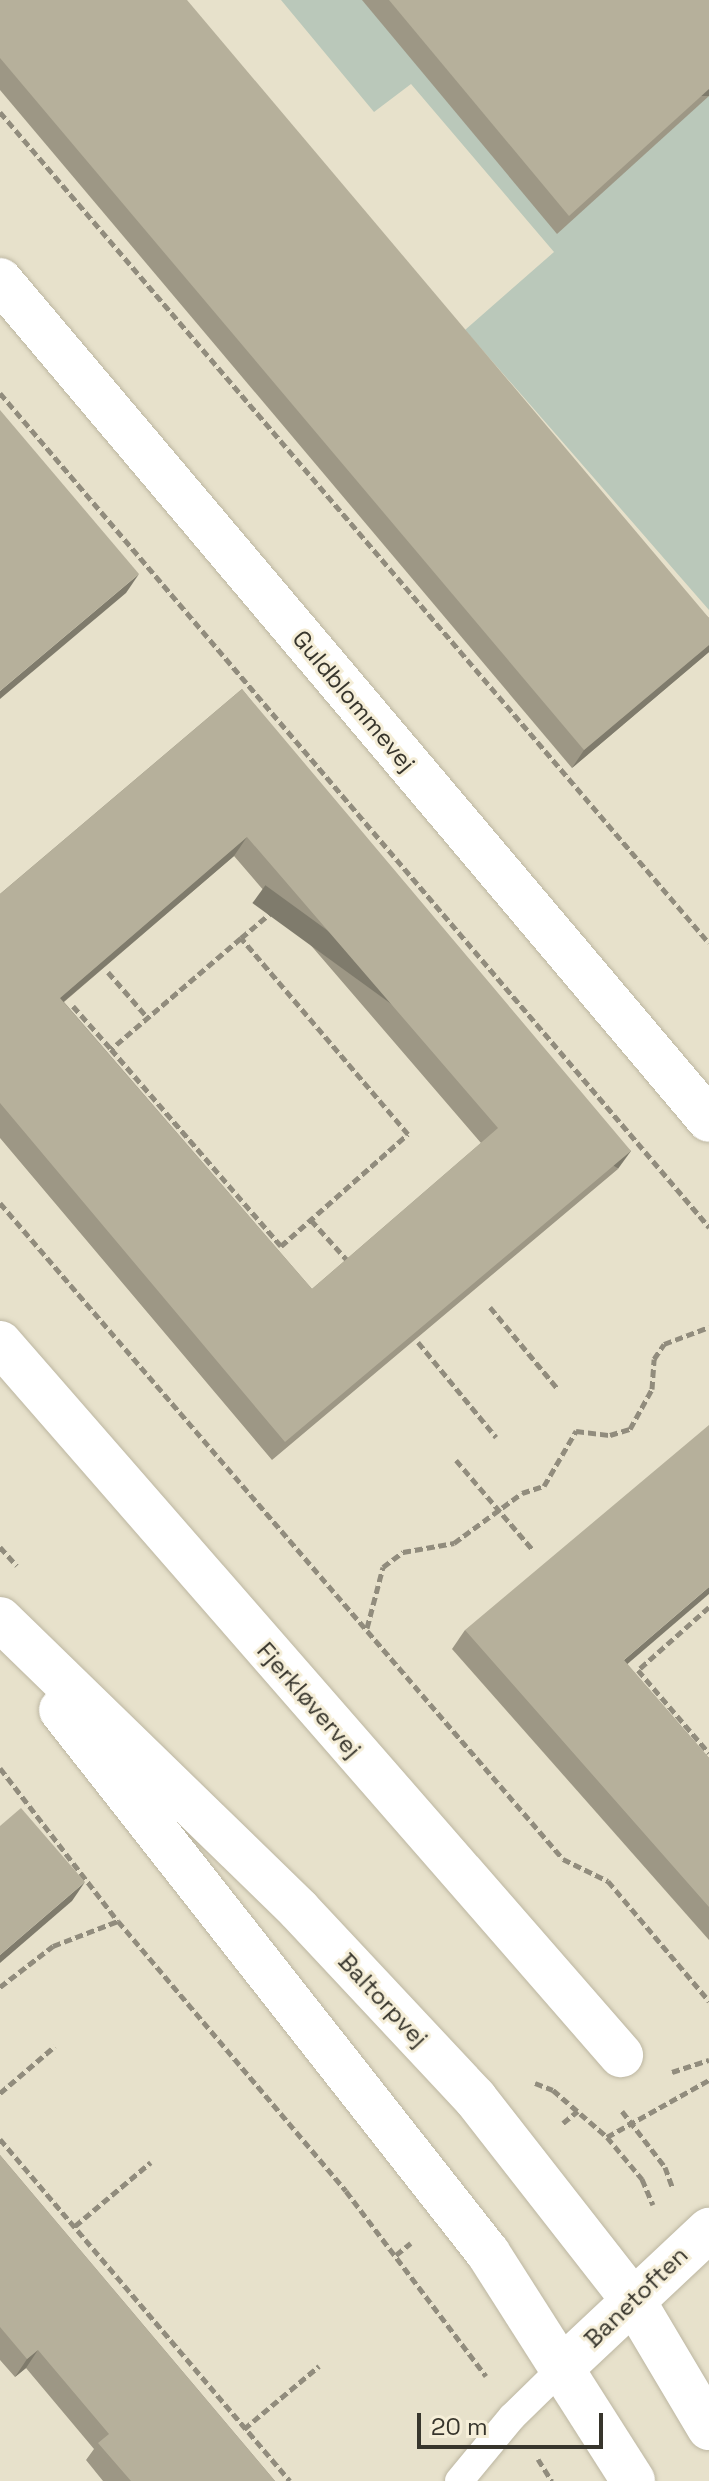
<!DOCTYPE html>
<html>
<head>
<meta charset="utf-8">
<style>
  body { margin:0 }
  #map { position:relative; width:709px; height:2481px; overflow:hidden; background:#e7e1cb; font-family:"Space Grotesk",sans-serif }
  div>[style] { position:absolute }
  .green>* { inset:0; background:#bac8ba }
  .path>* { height:5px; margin-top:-2.5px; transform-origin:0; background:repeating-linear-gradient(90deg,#918c7d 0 8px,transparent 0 12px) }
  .roads { filter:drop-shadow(0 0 2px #bcb6a1) drop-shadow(0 0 2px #bcb6a1) }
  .service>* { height:28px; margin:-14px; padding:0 14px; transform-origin:14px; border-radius:14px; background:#fff }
  .minor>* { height:44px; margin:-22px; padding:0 22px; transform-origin:22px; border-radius:22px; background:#fff }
  .tertiary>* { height:44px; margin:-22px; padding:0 22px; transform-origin:22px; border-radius:22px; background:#fff }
  .wall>* { inset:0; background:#9d9785 }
  .shaded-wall>* { inset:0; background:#7f7b6c; transform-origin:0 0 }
  .building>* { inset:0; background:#b6b09b }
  span { translate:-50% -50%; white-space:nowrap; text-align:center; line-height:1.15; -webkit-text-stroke:6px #f5eed8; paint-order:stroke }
  .street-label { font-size:24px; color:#37352c }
  .scale { position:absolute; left:417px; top:2413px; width:186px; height:36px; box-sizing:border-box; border:4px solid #37352c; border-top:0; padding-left:10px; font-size:24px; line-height:28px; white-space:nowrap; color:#37352c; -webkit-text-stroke:6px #f5eed8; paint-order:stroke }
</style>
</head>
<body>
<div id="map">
  <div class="green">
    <div style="clip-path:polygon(281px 0,709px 0,709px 610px,465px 330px,554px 252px,411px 84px,374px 112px)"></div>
  </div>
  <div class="path">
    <div style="left:0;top:112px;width:1092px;rotate:49.53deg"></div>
    <div style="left:0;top:393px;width:1095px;rotate:49.63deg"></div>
    <div style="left:241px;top:938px;width:171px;rotate:139.5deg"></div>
    <div style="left:111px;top:1049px;width:260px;rotate:49.2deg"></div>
    <div style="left:281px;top:1246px;width:169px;rotate:-41.4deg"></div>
    <div style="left:408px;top:1134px;width:257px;rotate:-130.4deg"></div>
    <div style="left:241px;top:938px;width:48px;rotate:-40deg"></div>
    <div style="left:108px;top:972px;width:61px;rotate:49deg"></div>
    <div style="left:73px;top:1006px;width:57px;rotate:48.5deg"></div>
    <div style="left:0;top:1203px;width:864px;rotate:49.36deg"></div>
    <div style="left:563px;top:1859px;width:50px;rotate:26.1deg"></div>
    <div style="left:608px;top:1881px;width:157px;rotate:49.9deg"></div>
    <div style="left:311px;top:1220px;width:55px;rotate:47.9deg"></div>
    <div style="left:490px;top:1307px;width:105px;rotate:50.4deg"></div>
    <div style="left:418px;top:1342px;width:123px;rotate:50.6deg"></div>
    <div style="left:456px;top:1460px;width:117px;rotate:49.5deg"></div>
    <div style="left:0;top:1547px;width:25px;rotate:48deg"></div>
    <div style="left:709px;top:1607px;width:95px;rotate:138.4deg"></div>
    <div style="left:638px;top:1670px;width:109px;rotate:49.5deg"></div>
    <div style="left:367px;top:1628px;width:63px;rotate:-75.3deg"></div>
    <div style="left:383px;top:1567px;width:25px;rotate:-37deg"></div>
    <div style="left:403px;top:1552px;width:52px;rotate:-10deg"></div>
    <div style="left:454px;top:1543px;width:84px;rotate:-36.3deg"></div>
    <div style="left:522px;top:1493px;width:23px;rotate:-18deg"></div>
    <div style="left:544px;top:1486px;width:64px;rotate:-59.8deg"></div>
    <div style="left:576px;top:1431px;width:34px;rotate:7deg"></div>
    <div style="left:610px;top:1435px;width:21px;rotate:-17deg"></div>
    <div style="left:630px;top:1429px;width:46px;rotate:-61.2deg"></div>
    <div style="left:652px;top:1389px;width:30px;rotate:-86deg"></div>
    <div style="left:654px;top:1359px;width:18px;rotate:-56deg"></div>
    <div style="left:664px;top:1344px;width:48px;rotate:-20.7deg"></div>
    <div style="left:0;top:1768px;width:193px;rotate:52.4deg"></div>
    <div style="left:0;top:1987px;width:67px;rotate:-37.7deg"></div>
    <div style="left:53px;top:1946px;width:70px;rotate:-21deg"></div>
    <div style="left:118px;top:1921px;width:353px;rotate:49.8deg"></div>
    <div style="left:346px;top:2191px;width:232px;rotate:52.9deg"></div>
    <div style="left:672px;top:2072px;width:39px;rotate:-18deg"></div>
    <div style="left:535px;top:2083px;width:19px;rotate:21deg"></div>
    <div style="left:553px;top:2090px;width:72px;rotate:41deg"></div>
    <div style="left:607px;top:2137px;width:55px;rotate:50.2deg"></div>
    <div style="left:642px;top:2179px;width:28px;rotate:67deg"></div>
    <div style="left:0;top:2093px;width:72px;rotate:-40.5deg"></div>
    <div style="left:622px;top:2111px;width:71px;rotate:52.5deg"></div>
    <div style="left:665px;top:2167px;width:23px;rotate:70deg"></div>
    <div style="left:563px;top:2123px;width:19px;rotate:-39deg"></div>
    <div style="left:607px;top:2137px;width:117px;rotate:-29.2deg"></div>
    <div style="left:0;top:2139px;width:448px;rotate:49.7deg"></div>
    <div style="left:75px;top:2226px;width:99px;rotate:-40.1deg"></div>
    <div style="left:396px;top:2255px;width:19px;rotate:-39deg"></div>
    <div style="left:244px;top:2429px;width:98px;rotate:-40deg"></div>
    <div style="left:538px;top:2459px;width:26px;rotate:58deg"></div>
  </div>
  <div class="roads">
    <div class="service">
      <div style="left:459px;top:2481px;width:83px;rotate:-50.4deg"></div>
      <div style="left:512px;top:2417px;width:73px;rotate:-44.4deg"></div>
    </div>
    <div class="minor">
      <div style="left:0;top:280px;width:1099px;rotate:49.83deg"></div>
      <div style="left:0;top:1343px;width:945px;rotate:48.91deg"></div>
      <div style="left:564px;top:2366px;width:199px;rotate:-43.2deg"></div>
    </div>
    <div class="tertiary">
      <div style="left:0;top:1619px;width:417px;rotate:44.2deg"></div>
      <div style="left:299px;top:1910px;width:258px;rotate:46.9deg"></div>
      <div style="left:475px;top:2098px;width:256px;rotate:52deg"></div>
      <div style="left:633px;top:2300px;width:149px;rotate:59.3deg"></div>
      <div style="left:61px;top:1710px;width:691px;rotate:51.82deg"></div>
      <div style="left:488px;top:2253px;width:270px;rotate:57.5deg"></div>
    </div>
  </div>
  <div class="wall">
    <div style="clip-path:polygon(0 0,709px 618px,709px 652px,572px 768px,0 90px)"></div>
    <div style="clip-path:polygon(362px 0,709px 0,709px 96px,557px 234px)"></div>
    <div style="clip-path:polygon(evenodd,242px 689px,618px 1169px,272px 1460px,0 1138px,0 894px,242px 689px,234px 856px,481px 1143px,312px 1289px,64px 1002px,234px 856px)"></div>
    <div style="clip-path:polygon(465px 1630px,627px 1664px,709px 1758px,709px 1940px,452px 1649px)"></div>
    <div style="clip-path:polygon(0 2155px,275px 2481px,103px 2481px,86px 2460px,94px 2449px,26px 2368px,15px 2377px,0 2360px)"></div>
  </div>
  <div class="shaded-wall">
    <div style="left:709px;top:89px;width:7px;height:189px;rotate:90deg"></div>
    <div style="clip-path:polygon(139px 574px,126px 593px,0 699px,0 691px)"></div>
    <div style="clip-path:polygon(709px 645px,709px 652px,572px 768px,584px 750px)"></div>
    <div style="clip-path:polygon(247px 837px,234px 856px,47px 1016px,60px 998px)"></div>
    <div style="left:631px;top:1151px;width:22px;height:452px;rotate:126deg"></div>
    <div style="clip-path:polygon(709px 1587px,709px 1594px,610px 1679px,624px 1660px)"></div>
    <div style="clip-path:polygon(85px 1882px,72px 1901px,0 1963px,0 1955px)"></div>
    <div style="clip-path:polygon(38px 2350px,26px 2368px,15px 2377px,27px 2359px)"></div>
  </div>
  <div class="building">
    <div style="clip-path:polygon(0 0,187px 0,709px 618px,709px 645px,584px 750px,0 58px)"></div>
    <div style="clip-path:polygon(389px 0,709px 0,709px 89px,569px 216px)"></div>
    <div style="clip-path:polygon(0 410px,139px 574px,0 691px)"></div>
    <div style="clip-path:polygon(evenodd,242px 689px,631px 1151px,285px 1442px,0 1103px,0 894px,242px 689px,247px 837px,498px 1128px,312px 1289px,60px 998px,247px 837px)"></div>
    <div style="clip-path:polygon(709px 1425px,709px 1587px,624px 1660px,709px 1758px,709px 1907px,465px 1630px)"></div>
    <div style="clip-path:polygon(21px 1808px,85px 1882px,0 1955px,0 1826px)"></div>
    <div style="clip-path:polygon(0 2155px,275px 2481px,131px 2481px,98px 2443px,109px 2434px,38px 2350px,27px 2359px,0 2327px)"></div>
  </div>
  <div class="street-label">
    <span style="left:354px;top:701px;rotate:50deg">Guldblommevej</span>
    <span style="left:309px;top:1700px;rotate:49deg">Fjerkløvervej</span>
    <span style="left:383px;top:2000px;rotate:47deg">Baltorpvej</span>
    <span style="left:636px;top:2297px;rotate:-44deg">Banetoften</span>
  </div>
  <div class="scale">20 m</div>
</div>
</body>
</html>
